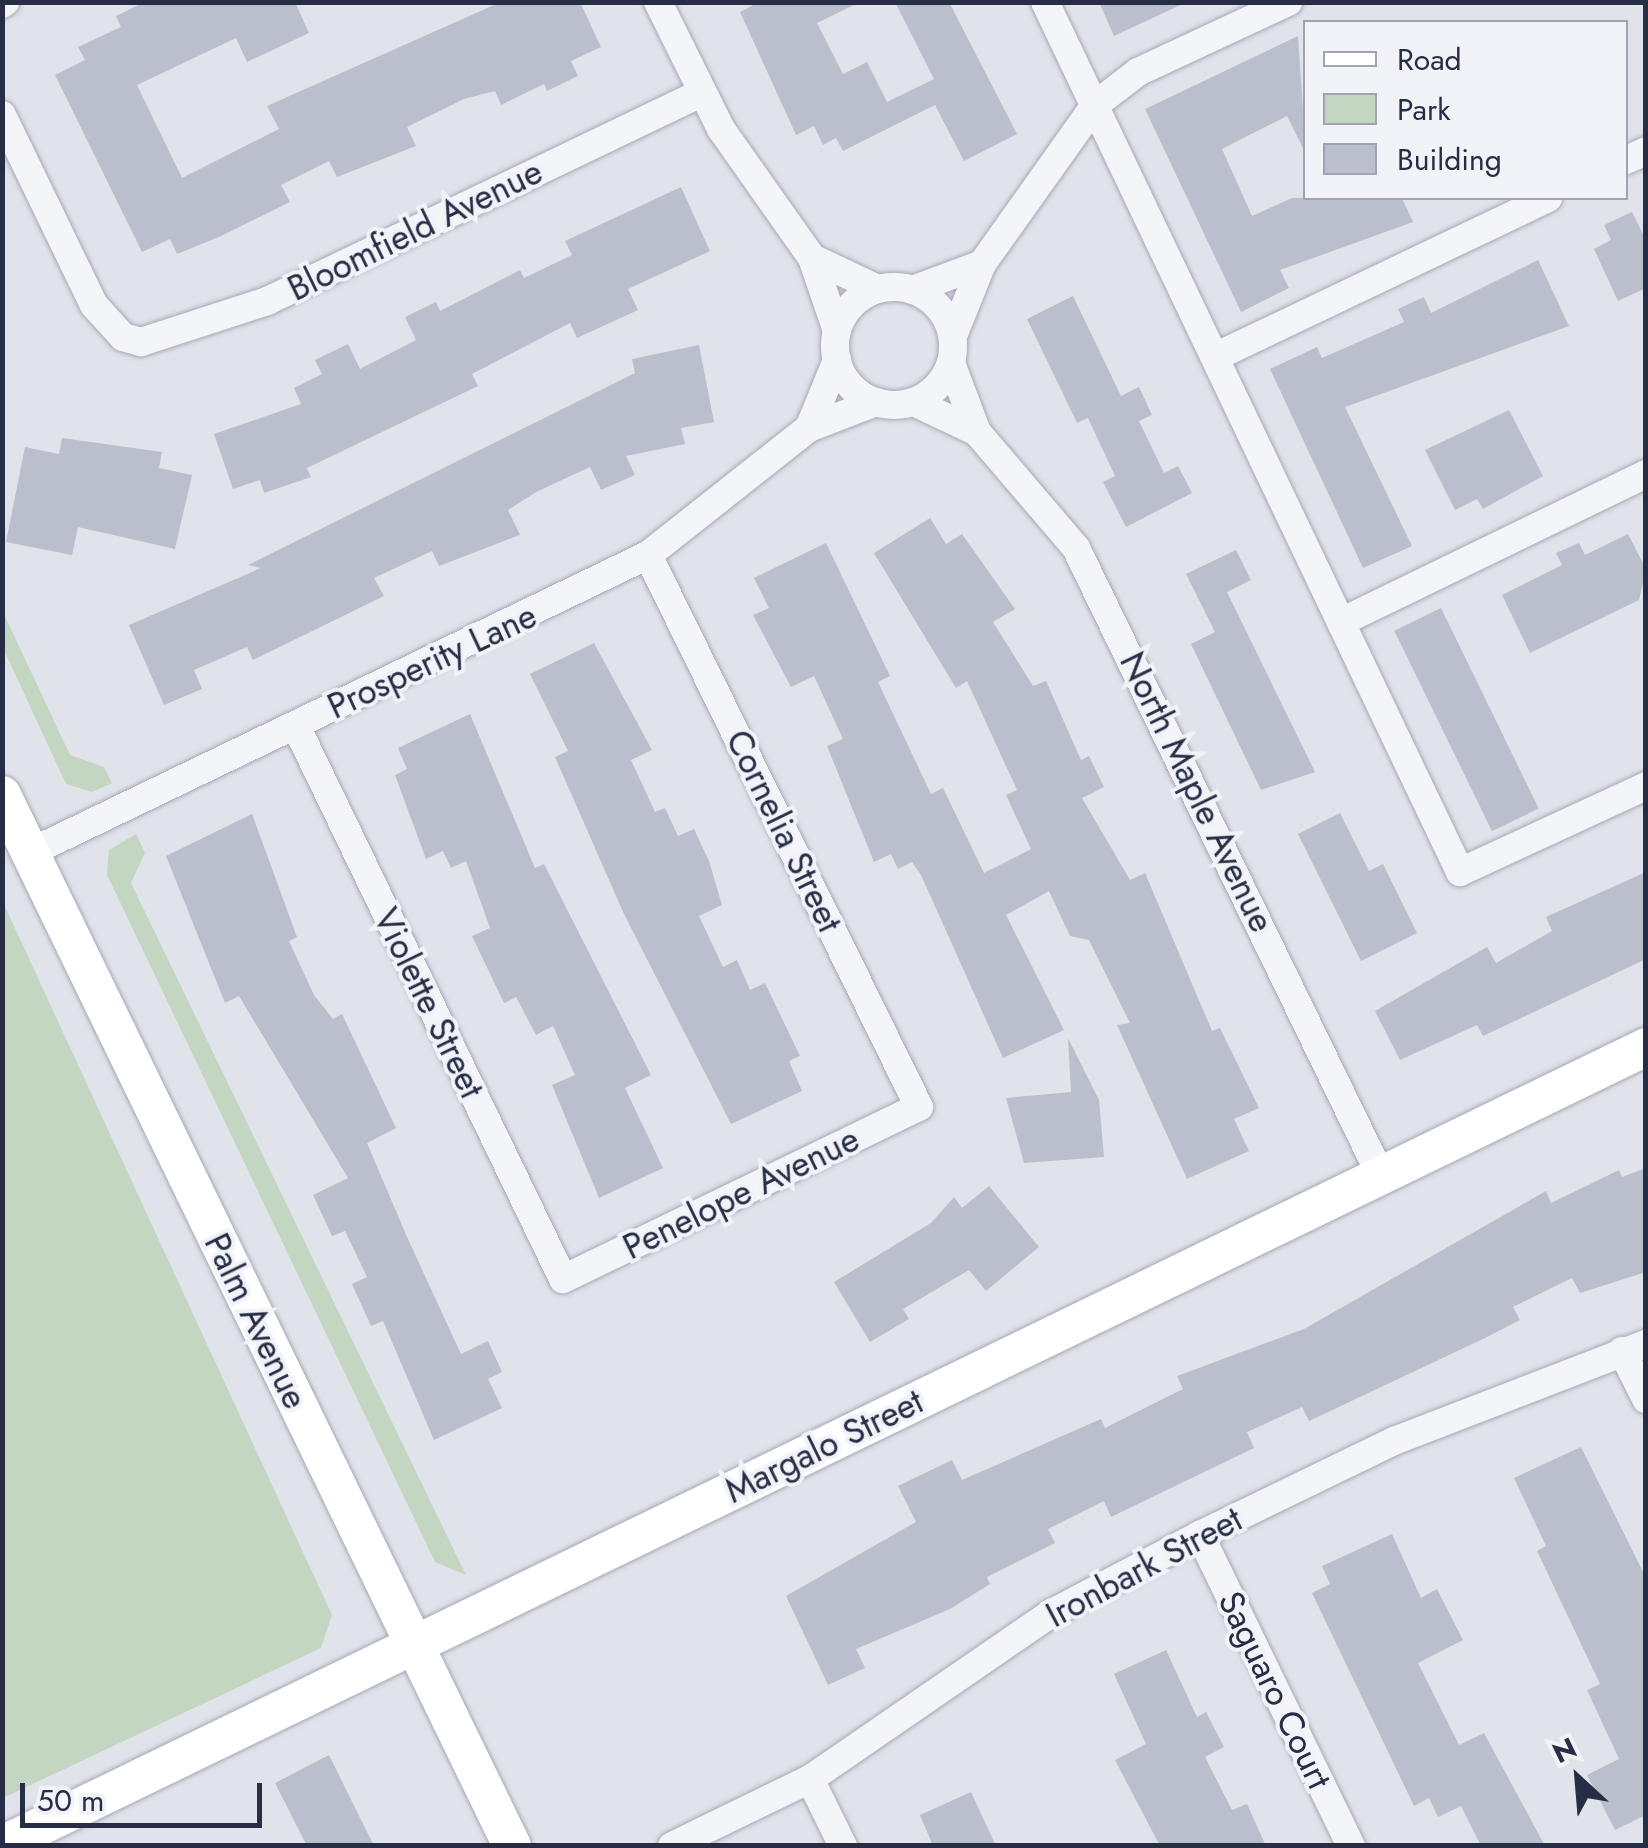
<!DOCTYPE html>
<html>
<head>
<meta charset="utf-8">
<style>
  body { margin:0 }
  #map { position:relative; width:1648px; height:1848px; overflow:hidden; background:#e1e3eb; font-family:Jost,sans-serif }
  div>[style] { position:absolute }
  .green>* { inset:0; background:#c3d6c1 }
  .building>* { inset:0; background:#bbbecc; transform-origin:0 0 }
  .roads { filter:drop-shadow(0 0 2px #a5a9b6) drop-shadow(0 0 2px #a5a9b6) }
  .street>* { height:28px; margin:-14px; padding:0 14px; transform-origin:14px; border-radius:14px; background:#f4f5f9 }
  .street>.ring { margin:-14px; padding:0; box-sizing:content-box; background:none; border:28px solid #f4f5f9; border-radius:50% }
  .secondary>* { height:38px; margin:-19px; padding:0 19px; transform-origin:19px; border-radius:19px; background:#fff }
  span { translate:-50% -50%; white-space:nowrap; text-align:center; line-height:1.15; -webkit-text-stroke:8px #f1f3f8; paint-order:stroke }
  .street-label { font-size:35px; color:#272d45 }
  .frame { position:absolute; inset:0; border:5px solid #272d45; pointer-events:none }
  .legend { position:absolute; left:1303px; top:20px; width:325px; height:180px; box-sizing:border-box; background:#f1f3f8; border:2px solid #a0a4b0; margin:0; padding:12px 18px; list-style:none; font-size:30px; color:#272d45 }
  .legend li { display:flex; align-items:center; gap:20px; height:50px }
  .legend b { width:50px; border:2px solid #a0a4b0 }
  .north { position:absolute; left:1528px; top:1728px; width:100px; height:100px; -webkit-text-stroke:8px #f1f3f8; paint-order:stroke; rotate:334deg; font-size:28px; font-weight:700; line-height:40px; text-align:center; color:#272d45 }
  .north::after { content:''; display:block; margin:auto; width:35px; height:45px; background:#272d45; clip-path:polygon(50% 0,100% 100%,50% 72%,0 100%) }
  .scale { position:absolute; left:20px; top:1783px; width:242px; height:45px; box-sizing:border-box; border:5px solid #272d45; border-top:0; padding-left:12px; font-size:30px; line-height:35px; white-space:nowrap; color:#272d45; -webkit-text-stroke:8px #f1f3f8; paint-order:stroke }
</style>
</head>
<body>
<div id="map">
  <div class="green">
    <div style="clip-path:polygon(3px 612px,70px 755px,104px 767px,112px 783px,92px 792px,66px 784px,3px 648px)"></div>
    <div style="clip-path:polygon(136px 834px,145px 853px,131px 883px,466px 1575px,435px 1562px,107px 875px,109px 850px)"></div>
    <div style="clip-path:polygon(2px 900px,332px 1615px,321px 1648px,3px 1798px)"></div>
  </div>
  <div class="building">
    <div style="clip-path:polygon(145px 2px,295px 2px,309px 33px,247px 62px,236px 38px,137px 85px,182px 178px,279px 129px,267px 106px,494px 5px,580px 2px,601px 47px,571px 61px,578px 76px,547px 91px,544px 84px,501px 105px,495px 91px,464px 99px,407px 127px,416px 146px,337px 177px,329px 161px,281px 185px,290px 202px,221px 236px,177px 254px,170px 239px,142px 252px,55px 75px,85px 60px,78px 47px,121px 27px,116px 16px)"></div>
    <div style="clip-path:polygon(759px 2px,860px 2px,817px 23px,843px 74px,867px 62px,887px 102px,934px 79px,895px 2px,949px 2px,1017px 134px,964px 161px,935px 105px,843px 151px,836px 138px,823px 145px,814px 126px,796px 135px,740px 12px)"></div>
    <div style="clip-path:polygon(1099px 2px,1187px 2px,1114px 36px)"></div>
    <div style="clip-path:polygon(1298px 36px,1306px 154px,1287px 116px,1222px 149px,1252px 216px,1292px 198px,1402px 198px,1413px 222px,1280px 270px,1289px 288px,1241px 312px,1145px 109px)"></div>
    <div style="clip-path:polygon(681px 187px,710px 251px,628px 289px,638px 310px,577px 338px,570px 323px,472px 374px,478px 386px,307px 468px,311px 477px,264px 493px,260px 480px,233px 489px,214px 434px,301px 404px,294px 388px,322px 374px,315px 360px,348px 344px,360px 369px,416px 340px,405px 317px,436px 302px,440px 311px,520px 270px,524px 278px,572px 255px,565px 241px)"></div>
    <div style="clip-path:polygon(1632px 212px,1646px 240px,1646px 288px,1618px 301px,1594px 249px,1611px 240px,1604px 225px)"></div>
    <div style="clip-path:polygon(1538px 260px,1569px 326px,1345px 407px,1412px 546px,1363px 568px,1270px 369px,1317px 347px,1322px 358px,1404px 322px,1398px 309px,1424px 297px,1431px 313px)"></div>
    <div style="clip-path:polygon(1073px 296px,1121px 396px,1139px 387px,1152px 415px,1139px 421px,1164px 473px,1178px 466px,1192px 493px,1126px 527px,1103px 482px,1115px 476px,1088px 418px,1077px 423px,1027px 319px)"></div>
    <div style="clip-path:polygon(699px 345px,714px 422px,681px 428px,685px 444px,626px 456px,635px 475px,601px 490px,590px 467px,536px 492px,508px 510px,520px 535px,439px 566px,432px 551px,374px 578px,384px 596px,253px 660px,247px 647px,194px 670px,202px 689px,164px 705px,129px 625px,261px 568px,248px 565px,635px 373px,632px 359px)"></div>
    <div style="clip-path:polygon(1509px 410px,1543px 476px,1483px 509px,1477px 499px,1455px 510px,1425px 450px)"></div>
    <div style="clip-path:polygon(62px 438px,162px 452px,159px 468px,192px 475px,175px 549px,78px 527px,72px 555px,6px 542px,25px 447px,59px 454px)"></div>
    <div style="clip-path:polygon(930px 518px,946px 544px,962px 534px,1015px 609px,993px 622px,1033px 686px,1046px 681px,1081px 760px,1089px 756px,1104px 787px,1082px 798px,1130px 880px,1145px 873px,1212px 1031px,1220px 1028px,1259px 1108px,1234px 1119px,1249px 1151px,1187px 1179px,1117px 1025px,1130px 1023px,1089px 940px,1070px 936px,1049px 891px,1006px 915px,1064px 1030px,1003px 1058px,921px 875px,912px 862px,898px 869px,891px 854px,874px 862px,827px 746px,843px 739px,814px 676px,791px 687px,753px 615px,769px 608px,754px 578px,826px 543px,890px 676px,878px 682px,931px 794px,943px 788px,984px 873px,1031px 849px,1006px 795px,1017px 790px,967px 681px,956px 688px,874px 553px)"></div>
    <div style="clip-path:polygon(1628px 534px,1646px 569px,1639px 600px,1530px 653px,1502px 595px,1562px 565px,1556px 553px,1579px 543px,1585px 555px)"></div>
    <div style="clip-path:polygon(1236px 550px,1251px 580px,1227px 592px,1315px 772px,1261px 790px,1191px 644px,1215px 632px,1186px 574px)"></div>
    <div style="left:1441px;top:608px;width:223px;height:52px;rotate:64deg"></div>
    <div style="clip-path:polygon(594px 643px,652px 750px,631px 760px,655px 812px,665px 808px,678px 836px,694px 829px,709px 861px,722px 905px,699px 916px,723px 967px,737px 960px,750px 990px,765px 983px,800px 1056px,789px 1061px,802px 1091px,731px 1124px,624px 914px,555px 757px,568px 751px,530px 674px)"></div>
    <div style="clip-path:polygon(470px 714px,535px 868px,544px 864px,651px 1075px,625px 1088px,663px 1168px,599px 1198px,552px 1085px,575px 1075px,553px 1026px,536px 1035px,516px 997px,504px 1003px,472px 936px,490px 928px,466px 861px,451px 868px,443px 851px,426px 859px,395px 775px,407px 769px,398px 748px)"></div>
    <div style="clip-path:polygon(1340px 813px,1369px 871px,1383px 864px,1417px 933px,1361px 961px,1298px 834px)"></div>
    <div style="clip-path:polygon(252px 814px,297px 937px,289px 941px,314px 995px,333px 1019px,342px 1014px,396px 1128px,367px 1143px,407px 1237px,461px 1354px,488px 1341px,502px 1372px,488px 1379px,502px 1408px,434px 1440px,383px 1321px,371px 1326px,352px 1284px,367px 1277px,345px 1231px,332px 1236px,313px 1195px,348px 1178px,239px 996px,225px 1003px,166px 856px)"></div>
    <div style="clip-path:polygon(1646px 872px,1646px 959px,1483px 1036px,1477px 1025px,1400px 1060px,1375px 1011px,1487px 947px,1496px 963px,1552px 931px,1546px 917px)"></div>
    <div style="clip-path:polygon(1068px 1038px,1099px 1100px,1104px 1157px,1024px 1163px,1006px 1098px,1071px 1092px)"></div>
    <div style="clip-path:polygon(1646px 1168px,1646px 1272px,1580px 1293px,1572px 1278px,1513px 1307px,1520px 1320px,1485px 1338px,1309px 1421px,1302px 1407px,1247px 1432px,1254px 1448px,1111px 1517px,1104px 1501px,1048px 1529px,1055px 1543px,987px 1577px,990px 1584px,950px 1609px,856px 1649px,865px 1668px,828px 1685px,786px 1596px,916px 1522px,898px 1486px,952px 1460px,962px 1480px,1101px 1419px,1105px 1428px,1183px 1389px,1177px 1376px,1304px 1329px,1546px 1191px,1551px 1203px,1619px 1170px,1622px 1177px)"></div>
    <div style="clip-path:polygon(989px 1186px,1039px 1247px,986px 1291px,969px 1270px,903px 1309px,909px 1319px,870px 1342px,834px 1282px,931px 1223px,954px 1197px,962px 1208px)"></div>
    <div style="clip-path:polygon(1581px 1447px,1646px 1578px,1646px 1815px,1615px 1830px,1587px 1775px,1619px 1759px,1587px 1690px,1600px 1684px,1537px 1551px,1546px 1546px,1514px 1478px)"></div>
    <div style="clip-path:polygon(1392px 1534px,1421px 1598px,1437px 1589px,1463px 1640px,1418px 1663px,1459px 1745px,1484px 1733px,1545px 1846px,1481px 1846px,1461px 1806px,1438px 1817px,1429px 1798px,1414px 1806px,1312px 1593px,1330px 1584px,1322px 1566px)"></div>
    <div style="clip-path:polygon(1166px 1650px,1197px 1717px,1206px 1712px,1224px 1747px,1205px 1757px,1232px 1810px,1247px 1804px,1266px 1846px,1160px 1846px,1115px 1760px,1146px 1744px,1114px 1674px)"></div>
    <div style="clip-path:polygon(329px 1755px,374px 1846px,307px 1846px,275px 1783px)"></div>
    <div style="clip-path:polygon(971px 1792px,996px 1846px,933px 1846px,920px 1815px)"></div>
  </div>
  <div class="roads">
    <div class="street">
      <div style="left:658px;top:2px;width:142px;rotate:63.6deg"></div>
      <div style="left:721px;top:129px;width:158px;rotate:54.8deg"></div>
      <div style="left:812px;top:258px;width:77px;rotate:71.1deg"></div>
      <div style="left:1045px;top:2px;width:964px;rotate:64.5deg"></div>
      <div style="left:1460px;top:872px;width:205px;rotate:-24.8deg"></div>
      <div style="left:2px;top:4px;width:4px;rotate:-34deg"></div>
      <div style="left:2px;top:115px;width:211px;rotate:64.2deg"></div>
      <div style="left:94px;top:305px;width:43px;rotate:47.8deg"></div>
      <div style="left:123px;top:337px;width:19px;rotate:16deg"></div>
      <div style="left:141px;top:342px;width:133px;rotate:-18deg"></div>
      <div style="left:267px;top:301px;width:481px;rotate:-25.6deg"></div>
      <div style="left:1626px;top:160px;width:22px;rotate:-24deg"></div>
      <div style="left:812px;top:258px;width:73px;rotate:25.2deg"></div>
      <div class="ring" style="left:835px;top:287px;width:90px;height:90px"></div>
      <div style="left:912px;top:290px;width:75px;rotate:-20.4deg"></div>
      <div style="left:953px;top:336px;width:78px;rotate:-68.1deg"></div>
      <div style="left:982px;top:264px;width:195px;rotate:-54.6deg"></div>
      <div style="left:1095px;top:105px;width:54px;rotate:-37.5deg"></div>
      <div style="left:1138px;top:72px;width:166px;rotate:-25deg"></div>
      <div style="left:1215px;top:357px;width:369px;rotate:-25.5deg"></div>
      <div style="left:951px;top:363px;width:74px;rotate:69.4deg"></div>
      <div style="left:914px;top:402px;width:70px;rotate:25.5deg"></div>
      <div style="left:977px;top:432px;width:153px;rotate:49.5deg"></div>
      <div style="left:1076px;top:548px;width:698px;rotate:64.1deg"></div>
      <div style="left:809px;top:428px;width:74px;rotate:-67.6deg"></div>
      <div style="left:1341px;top:622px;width:339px;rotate:-25.9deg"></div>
      <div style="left:296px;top:726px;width:614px;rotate:64.23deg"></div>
      <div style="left:563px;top:1279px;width:395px;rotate:-25.8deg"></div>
      <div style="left:919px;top:1107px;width:615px;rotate:-116.15deg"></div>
      <div style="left:29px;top:853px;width:687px;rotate:-25.71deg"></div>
      <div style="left:648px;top:555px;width:205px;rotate:-38.3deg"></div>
      <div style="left:809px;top:428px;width:72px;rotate:-21.2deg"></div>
      <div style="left:1622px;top:1351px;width:54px;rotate:63.4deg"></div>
      <div style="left:1200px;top:1535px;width:346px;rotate:64.1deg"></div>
      <div style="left:810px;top:1779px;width:75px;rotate:63.8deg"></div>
      <div style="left:672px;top:1846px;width:153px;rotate:-25.9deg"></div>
      <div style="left:810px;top:1779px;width:291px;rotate:-34.5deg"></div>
      <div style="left:1050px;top:1614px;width:170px;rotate:-27.8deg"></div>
      <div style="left:1200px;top:1535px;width:216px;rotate:-25.9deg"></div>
      <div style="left:1394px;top:1441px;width:270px;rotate:-21.1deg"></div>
    </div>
    <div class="secondary">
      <div style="left:2px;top:795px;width:1168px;rotate:64.11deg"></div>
      <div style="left:2px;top:1845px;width:1827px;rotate:-25.89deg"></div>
    </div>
  </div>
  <div class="street-label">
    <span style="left:415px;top:230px;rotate:-26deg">Bloomfield Avenue</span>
    <span style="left:432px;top:661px;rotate:-25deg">Prosperity Lane</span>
    <span style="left:1197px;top:792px;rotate:64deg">North Maple Avenue</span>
    <span style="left:784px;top:831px;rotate:64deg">Cornelia Street</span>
    <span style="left:429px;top:1003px;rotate:64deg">Violette Street</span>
    <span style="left:741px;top:1193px;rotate:-26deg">Penelope Avenue</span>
    <span style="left:256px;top:1321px;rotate:64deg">Palm Avenue</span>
    <span style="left:824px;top:1446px;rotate:-26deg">Margalo Street</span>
    <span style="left:1144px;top:1567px;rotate:-28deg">Ironbark Street</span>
    <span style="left:1275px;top:1690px;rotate:64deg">Saguaro Court</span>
  </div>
  <div class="frame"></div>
  <ul class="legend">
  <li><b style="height:12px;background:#fff"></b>Road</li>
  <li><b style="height:28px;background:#c3d6c1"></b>Park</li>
  <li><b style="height:28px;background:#bbbecc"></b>Building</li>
  </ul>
  <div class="north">N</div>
  <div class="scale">50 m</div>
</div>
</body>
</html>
